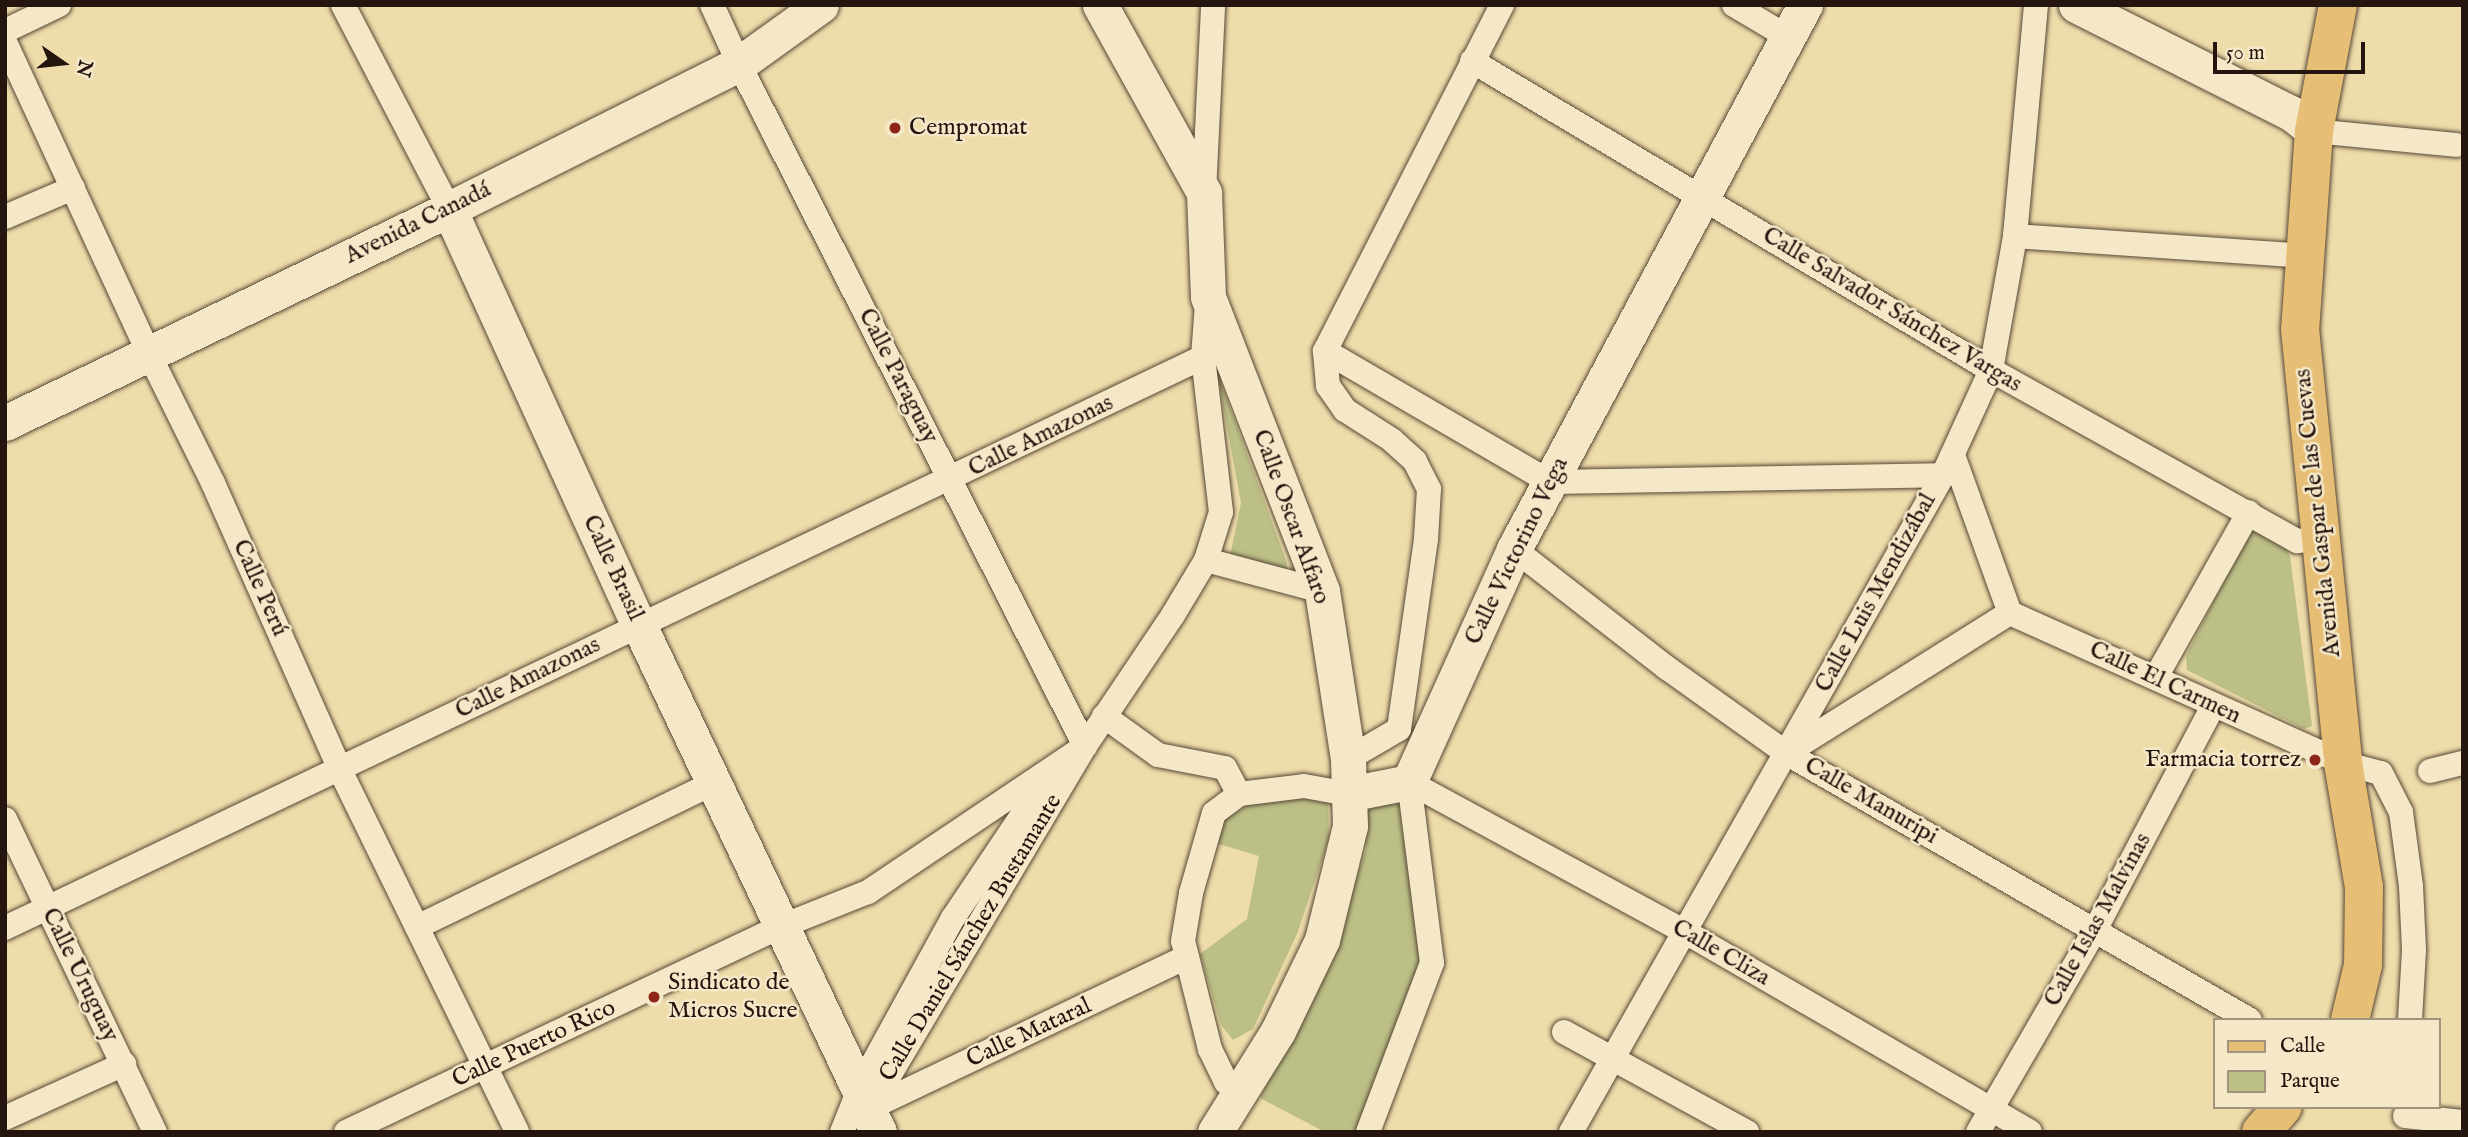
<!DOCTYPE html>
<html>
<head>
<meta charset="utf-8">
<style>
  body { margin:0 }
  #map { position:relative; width:2468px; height:1137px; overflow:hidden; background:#eedcaa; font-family:"IM FELL English",serif }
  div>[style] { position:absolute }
  .green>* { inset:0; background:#bcbf86 }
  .roads { filter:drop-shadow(0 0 2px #574736) drop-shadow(0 0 2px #574736) }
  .street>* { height:24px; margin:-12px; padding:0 12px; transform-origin:12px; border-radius:12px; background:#f4e8c8 }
  .secondary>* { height:35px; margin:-17.5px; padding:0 17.5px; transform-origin:17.5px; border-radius:17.5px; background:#f4e8c8 }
  .primary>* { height:38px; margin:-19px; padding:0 19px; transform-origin:19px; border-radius:19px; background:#e7be75 }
  .dots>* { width:19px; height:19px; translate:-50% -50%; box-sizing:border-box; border:4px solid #f4e8c8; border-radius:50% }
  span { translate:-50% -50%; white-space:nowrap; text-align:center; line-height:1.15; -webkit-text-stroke:5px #f4e8c8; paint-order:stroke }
  .poi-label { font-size:24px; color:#25150f }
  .left { translate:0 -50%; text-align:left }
  .right { translate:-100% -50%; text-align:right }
  .street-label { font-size:24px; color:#25150f }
  .frame { position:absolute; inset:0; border:7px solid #25150f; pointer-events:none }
  .legend { position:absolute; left:2213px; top:1018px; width:228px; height:91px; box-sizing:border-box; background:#f4e8c8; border:2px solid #a1947e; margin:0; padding:9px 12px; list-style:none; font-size:21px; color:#25150f }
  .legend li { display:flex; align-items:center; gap:14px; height:35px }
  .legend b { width:35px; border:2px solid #a1947e }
  .north { position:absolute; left:28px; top:28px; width:70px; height:70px; -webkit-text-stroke:5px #f4e8c8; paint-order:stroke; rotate:104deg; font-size:19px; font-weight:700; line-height:28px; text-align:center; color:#25150f }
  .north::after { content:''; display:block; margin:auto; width:24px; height:32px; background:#25150f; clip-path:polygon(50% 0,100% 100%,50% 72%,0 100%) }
  .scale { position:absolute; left:2213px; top:42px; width:152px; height:32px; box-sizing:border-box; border:4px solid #25150f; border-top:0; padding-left:9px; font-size:21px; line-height:24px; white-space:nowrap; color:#25150f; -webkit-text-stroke:5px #f4e8c8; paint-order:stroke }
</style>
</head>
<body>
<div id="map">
  <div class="green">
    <div style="clip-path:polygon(1217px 372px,1287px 563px,1286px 572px,1230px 556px,1241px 503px)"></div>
    <div style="clip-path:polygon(2250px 530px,2259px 531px,2284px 546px,2290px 556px,2312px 726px,2304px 729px,2187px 670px,2186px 656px)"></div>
    <div style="clip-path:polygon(1397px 778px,1433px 924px,1363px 1132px,1325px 1132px,1260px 1098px,1345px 912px,1366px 849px,1362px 804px)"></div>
    <div style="clip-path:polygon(1328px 793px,1329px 839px,1297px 934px,1253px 1029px,1233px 1040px,1221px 1025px,1200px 954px,1247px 919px,1259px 856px,1212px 842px,1224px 819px,1250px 804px)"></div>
  </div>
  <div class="roads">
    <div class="street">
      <div style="left:343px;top:5px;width:230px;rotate:62.5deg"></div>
      <div style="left:712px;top:5px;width:65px;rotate:65.4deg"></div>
      <div style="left:739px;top:64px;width:765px;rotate:63.1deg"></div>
      <div style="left:1734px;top:5px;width:63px;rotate:30.7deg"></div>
      <div style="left:5px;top:31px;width:60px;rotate:-25.7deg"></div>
      <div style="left:5px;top:42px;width:344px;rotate:65.2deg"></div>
      <div style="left:149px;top:354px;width:144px;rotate:63.6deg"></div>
      <div style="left:213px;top:483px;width:312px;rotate:66.1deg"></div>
      <div style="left:339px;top:768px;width:405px;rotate:63.9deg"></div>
      <div style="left:1472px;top:61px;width:604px;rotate:30.77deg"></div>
      <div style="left:1991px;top:370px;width:351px;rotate:29.2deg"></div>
      <div style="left:2297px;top:541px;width:22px;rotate:-5deg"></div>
      <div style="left:2314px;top:131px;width:143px;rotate:5.6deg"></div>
      <div style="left:1204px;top:192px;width:187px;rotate:-87.2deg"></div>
      <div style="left:5px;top:217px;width:74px;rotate:-23.1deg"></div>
      <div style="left:2015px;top:236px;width:292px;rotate:3.9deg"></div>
      <div style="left:1325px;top:351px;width:260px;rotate:30.2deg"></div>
      <div style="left:1550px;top:482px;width:393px;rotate:-1deg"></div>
      <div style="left:1953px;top:455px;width:168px;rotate:70.2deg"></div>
      <div style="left:1514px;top:549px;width:194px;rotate:37.9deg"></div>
      <div style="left:1667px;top:668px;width:146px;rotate:35.5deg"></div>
      <div style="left:1786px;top:753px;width:535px;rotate:29.92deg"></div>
      <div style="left:1206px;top:560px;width:120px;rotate:15deg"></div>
      <div style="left:2010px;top:613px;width:365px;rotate:24.2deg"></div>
      <div style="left:2343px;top:763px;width:39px;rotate:15deg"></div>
      <div style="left:2381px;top:773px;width:44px;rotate:62.9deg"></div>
      <div style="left:2401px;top:812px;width:75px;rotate:82.3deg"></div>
      <div style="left:2411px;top:886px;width:64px;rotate:87.3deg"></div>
      <div style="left:2414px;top:950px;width:70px;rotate:93.3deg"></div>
      <div style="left:2156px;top:677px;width:189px;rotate:-60.6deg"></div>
      <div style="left:1104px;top:716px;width:67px;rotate:35.8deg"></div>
      <div style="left:1158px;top:755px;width:68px;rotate:11deg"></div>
      <div style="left:1225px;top:768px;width:30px;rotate:62deg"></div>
      <div style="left:1788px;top:752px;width:262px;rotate:-32.1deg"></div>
      <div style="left:1348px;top:759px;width:59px;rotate:-30.5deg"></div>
      <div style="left:1399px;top:729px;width:192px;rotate:-81.9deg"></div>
      <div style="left:1426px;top:539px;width:50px;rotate:-86.6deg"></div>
      <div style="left:1429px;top:489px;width:31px;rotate:-117deg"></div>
      <div style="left:1415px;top:461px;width:31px;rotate:-138deg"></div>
      <div style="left:1392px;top:440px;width:56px;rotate:-147.4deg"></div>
      <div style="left:1345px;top:410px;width:29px;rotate:-125deg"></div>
      <div style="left:1328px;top:386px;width:35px;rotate:-95deg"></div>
      <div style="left:1325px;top:351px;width:389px;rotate:-62.9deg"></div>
      <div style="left:2430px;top:771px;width:34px;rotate:-14deg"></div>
      <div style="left:1409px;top:782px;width:311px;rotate:28.5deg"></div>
      <div style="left:1682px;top:930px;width:402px;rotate:30.1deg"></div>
      <div style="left:5px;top:819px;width:347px;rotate:64.4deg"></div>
      <div style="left:417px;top:927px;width:331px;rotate:-25.9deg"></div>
      <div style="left:5px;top:928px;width:1327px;rotate:-25.48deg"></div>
      <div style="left:1564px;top:1032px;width:209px;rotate:28.7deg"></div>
      <div style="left:1239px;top:1093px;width:17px;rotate:-140deg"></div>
      <div style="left:1226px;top:1082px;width:37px;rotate:-116deg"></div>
      <div style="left:1210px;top:1049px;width:111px;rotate:-104deg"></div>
      <div style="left:1183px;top:941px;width:49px;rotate:-80.5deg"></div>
      <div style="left:1191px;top:893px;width:83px;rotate:-74deg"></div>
      <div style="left:1214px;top:813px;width:31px;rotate:-37deg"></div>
      <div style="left:1239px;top:794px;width:65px;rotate:-7deg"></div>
      <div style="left:1304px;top:786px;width:46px;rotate:10.1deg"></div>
      <div style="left:870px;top:1108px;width:351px;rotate:-25.5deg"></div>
      <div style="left:2405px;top:1116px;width:58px;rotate:5.9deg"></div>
      <div style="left:5px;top:1118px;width:131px;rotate:-24.4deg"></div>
      <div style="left:866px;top:1121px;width:14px;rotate:-73deg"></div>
      <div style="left:870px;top:1108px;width:421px;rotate:-59.3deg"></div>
      <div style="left:1085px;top:746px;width:158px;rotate:-56.1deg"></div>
      <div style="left:1173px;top:615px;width:64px;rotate:-59deg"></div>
      <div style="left:1206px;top:560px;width:50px;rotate:-72.6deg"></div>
      <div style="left:1221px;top:512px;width:156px;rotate:-96.6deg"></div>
      <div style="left:1203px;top:357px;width:53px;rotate:-85.7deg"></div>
      <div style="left:346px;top:1132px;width:480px;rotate:-25.3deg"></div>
      <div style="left:780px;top:927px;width:95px;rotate:-21.7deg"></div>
      <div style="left:868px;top:892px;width:254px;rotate:-33.9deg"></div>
      <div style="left:842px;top:1132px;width:48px;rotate:-68.2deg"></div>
      <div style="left:860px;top:1087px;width:193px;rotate:-61.2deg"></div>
      <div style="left:953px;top:918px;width:143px;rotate:-56.1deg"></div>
      <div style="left:1033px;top:799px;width:28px;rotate:-45deg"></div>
      <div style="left:1368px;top:1132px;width:181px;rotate:-69.3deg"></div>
      <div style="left:1432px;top:963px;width:182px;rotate:-97.2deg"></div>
      <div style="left:1571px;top:1132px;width:755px;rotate:-60.48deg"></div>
      <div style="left:1943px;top:475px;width:115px;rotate:-65.4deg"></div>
      <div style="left:1991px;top:370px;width:136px;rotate:-79.8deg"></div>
      <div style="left:2015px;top:236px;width:232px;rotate:-84.8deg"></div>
      <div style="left:1978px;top:1132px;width:233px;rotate:-59.9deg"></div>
      <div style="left:2095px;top:930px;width:253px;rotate:-62.2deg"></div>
    </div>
    <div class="secondary">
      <div style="left:1100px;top:5px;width:215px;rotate:61deg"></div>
      <div style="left:1204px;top:193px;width:104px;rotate:87.8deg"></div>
      <div style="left:1208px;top:297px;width:315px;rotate:68.8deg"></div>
      <div style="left:1322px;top:591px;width:170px;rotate:81.2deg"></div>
      <div style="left:1348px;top:759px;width:67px;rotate:88.3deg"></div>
      <div style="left:1350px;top:826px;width:117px;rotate:103.8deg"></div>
      <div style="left:1322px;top:940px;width:101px;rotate:115.8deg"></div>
      <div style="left:1278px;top:1031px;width:119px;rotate:122deg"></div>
      <div style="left:2076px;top:5px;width:241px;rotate:26.7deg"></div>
      <div style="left:2291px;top:113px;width:29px;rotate:38deg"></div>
      <div style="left:449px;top:209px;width:457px;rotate:65.5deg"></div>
      <div style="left:639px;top:625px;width:561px;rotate:64.67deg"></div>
      <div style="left:5px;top:423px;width:493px;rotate:-25.7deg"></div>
      <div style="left:449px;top:209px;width:324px;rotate:-26.6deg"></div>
      <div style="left:739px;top:64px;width:101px;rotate:-35.7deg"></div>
      <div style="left:1349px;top:794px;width:61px;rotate:-11.3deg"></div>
      <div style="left:1409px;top:782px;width:256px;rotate:-65.7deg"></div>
      <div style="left:1514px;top:549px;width:617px;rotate:-61.86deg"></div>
    </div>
    <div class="primary">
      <div style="left:2338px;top:5px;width:128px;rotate:100.8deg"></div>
      <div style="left:2314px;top:131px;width:198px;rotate:94deg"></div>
      <div style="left:2300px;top:329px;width:436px;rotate:84.3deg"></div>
      <div style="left:2343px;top:763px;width:126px;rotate:80.4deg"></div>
      <div style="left:2364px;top:887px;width:78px;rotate:90.7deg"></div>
      <div style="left:2363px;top:965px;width:57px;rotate:103.3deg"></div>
      <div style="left:2261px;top:1132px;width:33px;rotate:-49deg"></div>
    </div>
  </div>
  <div class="dots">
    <div style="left:895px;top:128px;background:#8f2418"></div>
    <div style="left:2315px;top:760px;background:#8f2418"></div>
    <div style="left:654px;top:997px;background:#8f2418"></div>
  </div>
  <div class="poi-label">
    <span class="left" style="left:909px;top:128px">Cempromat</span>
    <span class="right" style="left:2301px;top:760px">Farmacia torrez</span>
    <span class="left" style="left:668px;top:997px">Sindicato de<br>Micros Sucre</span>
  </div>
  <div class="street-label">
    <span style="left:418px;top:223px;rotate:-26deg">Avenida Canadá</span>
    <span style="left:1892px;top:310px;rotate:31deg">Calle Salvador Sánchez Vargas</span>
    <span style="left:898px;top:376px;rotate:63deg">Calle Paraguay</span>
    <span style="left:1041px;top:436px;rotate:-26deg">Calle Amazonas</span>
    <span style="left:2318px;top:513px;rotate:-96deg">Avenida Gaspar de las Cuevas</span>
    <span style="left:1291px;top:517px;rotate:70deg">Calle Oscar Alfaro</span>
    <span style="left:1517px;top:551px;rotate:-64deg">Calle Victorino Vega</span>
    <span style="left:613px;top:568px;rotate:65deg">Calle Brasil</span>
    <span style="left:260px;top:588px;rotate:66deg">Calle Perú</span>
    <span style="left:1876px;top:593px;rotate:-61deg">Calle Luis Mendizábal</span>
    <span style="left:528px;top:678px;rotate:-26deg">Calle Amazonas</span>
    <span style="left:2165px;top:683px;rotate:25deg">Calle El Carmen</span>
    <span style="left:1871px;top:801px;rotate:30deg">Calle Manuripi</span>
    <span style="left:2098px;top:920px;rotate:-61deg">Calle Islas Malvinas</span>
    <span style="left:971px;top:938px;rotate:-59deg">Calle Daniel Sánchez Bustamante</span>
    <span style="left:1721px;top:953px;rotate:30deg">Calle Cliza</span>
    <span style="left:80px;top:975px;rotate:64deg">Calle Uruguay</span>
    <span style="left:1029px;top:1033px;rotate:-25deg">Calle Mataral</span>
    <span style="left:534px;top:1044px;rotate:-25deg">Calle Puerto Rico</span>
  </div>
  <div class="frame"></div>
  <ul class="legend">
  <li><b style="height:9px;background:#e7be75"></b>Calle</li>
  <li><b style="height:19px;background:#bcbf86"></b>Parque</li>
  </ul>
  <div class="north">N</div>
  <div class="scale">50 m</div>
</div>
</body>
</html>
